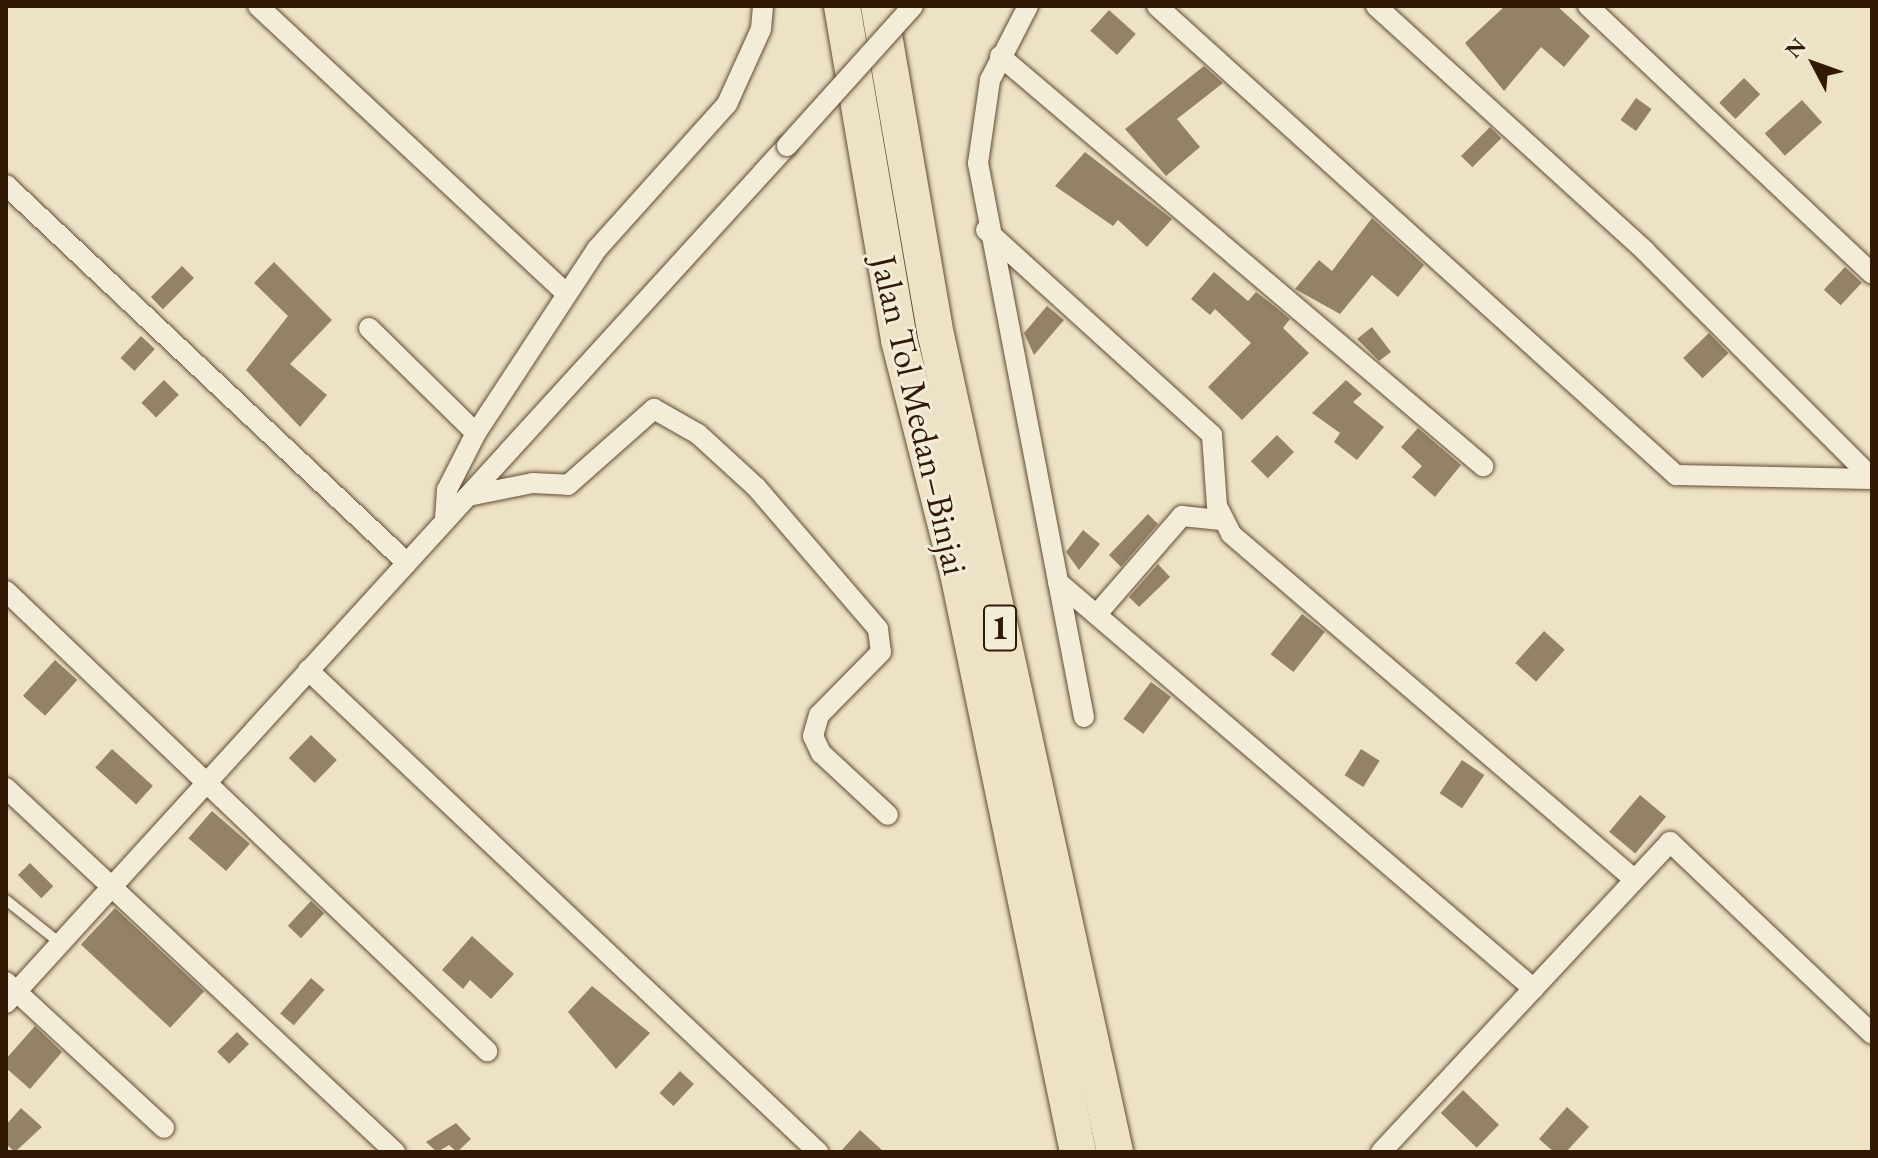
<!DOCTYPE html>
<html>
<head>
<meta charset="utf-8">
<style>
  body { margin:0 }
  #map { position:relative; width:1878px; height:1158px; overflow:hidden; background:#ede2c5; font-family:"EB Garamond",serif }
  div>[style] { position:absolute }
  .building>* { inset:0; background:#938268; transform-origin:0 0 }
  .roads { filter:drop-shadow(0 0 2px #614b34) drop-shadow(0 0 2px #614b34) }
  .lane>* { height:10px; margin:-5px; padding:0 5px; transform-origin:5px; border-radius:5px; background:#f3ecd9 }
  .street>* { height:20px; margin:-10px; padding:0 10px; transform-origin:10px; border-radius:10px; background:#f3ecd9 }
  .highway>* { height:36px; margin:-18px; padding:0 18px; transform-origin:18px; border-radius:18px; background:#ede2c5 }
  .bridges { filter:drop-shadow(0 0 2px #614b34) drop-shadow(0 0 2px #614b34) }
  .street-bridge>* { height:20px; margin:-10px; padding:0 10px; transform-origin:10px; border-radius:10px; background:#f3ecd9 }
  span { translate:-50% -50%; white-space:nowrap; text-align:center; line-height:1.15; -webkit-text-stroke:6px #f3ecd9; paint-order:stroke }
  .shield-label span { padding:2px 6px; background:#f3ecd9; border:2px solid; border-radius:6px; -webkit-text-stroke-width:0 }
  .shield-label { font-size:34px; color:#321904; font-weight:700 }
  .street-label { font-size:36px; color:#321904 }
  .frame { position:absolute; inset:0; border:8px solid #321904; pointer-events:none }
  .north { position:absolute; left:1774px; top:24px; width:80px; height:80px; -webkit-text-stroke:6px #f3ecd9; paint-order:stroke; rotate:311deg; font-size:22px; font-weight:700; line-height:32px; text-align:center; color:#321904 }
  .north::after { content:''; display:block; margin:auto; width:28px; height:36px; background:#321904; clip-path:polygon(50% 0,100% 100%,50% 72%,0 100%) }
</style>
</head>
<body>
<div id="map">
  <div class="building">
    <div style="clip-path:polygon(1505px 6px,1557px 6px,1590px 36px,1564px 67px,1541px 47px,1504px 91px,1465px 43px)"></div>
    <div style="left:1109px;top:10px;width:36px;height:28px;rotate:42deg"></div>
    <div style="clip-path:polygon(1204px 66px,1223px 83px,1177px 119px,1200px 147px,1166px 176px,1125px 129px)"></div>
    <div style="left:1744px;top:78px;width:23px;height:35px;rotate:45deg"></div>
    <div style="left:1636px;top:98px;width:19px;height:27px;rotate:35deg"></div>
    <div style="left:1802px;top:100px;width:30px;height:50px;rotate:48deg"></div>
    <div style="left:1490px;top:127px;width:16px;height:41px;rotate:45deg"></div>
    <div style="clip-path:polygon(1085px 152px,1172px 219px,1147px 247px,1118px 220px,1113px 226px,1055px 186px)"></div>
    <div style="clip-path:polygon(1372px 218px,1424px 265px,1398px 297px,1372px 275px,1340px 314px,1295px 289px,1319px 260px,1332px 271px)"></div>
    <div style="clip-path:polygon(274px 262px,332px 320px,290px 364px,327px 395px,300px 427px,246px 370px,288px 316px,254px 283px)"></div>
    <div style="left:182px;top:266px;width:17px;height:44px;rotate:45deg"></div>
    <div style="left:1845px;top:267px;width:23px;height:31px;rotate:43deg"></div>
    <div style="clip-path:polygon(1214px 272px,1248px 301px,1256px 292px,1273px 305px,1290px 319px,1283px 328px,1309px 353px,1242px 420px,1208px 387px,1251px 343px,1215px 309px,1210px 315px,1191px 299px)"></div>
    <div style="clip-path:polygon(1047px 306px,1064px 320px,1034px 355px,1024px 333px)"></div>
    <div style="clip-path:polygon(1372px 327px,1391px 352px,1379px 361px,1357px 339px)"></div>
    <div style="left:1709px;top:333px;width:28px;height:36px;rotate:46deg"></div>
    <div style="left:141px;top:336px;width:19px;height:30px;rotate:43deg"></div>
    <div style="left:164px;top:380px;width:21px;height:32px;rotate:45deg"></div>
    <div style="clip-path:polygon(1346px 380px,1362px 394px,1353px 402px,1384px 427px,1357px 460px,1334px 442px,1340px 433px,1312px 413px)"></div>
    <div style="clip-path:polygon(1418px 428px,1461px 465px,1435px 497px,1412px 477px,1422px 466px,1401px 447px)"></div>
    <div style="left:1277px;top:435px;width:24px;height:37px;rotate:45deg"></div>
    <div style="clip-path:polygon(1148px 514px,1158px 524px,1121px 567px,1109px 555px)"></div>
    <div style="clip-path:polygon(1083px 530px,1100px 544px,1079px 570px,1066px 552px)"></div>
    <div style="clip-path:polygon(1158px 564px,1170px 577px,1139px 607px,1129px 597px)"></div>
    <div style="left:1302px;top:614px;width:29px;height:51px;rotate:38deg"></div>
    <div style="left:1544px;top:631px;width:28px;height:43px;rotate:42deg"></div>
    <div style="left:55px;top:660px;width:30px;height:48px;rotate:42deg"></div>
    <div style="left:1151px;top:682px;width:25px;height:46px;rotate:37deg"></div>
    <div style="left:311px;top:735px;width:36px;height:32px;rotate:44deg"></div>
    <div style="left:112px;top:749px;width:55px;height:25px;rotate:42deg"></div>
    <div style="left:1361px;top:749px;width:22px;height:31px;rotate:32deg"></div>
    <div style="left:1462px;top:760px;width:27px;height:40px;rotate:34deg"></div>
    <div style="left:1640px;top:795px;width:34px;height:48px;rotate:40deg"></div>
    <div style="left:212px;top:811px;width:50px;height:36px;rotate:41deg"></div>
    <div style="left:30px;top:863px;width:33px;height:17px;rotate:45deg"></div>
    <div style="left:311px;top:901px;width:18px;height:34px;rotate:43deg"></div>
    <div style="left:115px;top:908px;width:122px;height:50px;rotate:43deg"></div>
    <div style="clip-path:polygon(472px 936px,514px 974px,491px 999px,470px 980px,463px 989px,442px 970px)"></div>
    <div style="left:311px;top:978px;width:18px;height:47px;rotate:41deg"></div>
    <div style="clip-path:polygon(592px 986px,650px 1033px,616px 1069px,568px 1012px)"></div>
    <div style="clip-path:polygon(35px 1026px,62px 1052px,30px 1089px,6px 1068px,6px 1059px)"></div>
    <div style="left:237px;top:1032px;width:17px;height:28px;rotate:45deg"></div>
    <div style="left:680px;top:1071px;width:19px;height:30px;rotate:43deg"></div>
    <div style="left:1463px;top:1090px;width:50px;height:32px;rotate:44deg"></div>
    <div style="clip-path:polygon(1567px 1107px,1589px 1127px,1566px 1152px,1554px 1152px,1539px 1139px)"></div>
    <div style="clip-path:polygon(21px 1108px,42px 1127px,15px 1152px,6px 1144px,6px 1125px)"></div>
    <div style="clip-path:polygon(456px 1123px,471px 1139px,457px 1152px,449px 1145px,437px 1152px,426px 1142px)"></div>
    <div style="clip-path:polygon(860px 1130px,884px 1152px,840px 1152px)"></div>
  </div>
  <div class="roads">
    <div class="lane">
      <div style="left:6px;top:900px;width:69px;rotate:38.5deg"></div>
    </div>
    <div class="street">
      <div style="left:258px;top:6px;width:420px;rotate:43deg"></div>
      <div style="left:1028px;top:6px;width:83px;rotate:117.2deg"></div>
      <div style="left:990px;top:80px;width:84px;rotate:98.2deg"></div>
      <div style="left:978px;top:163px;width:564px;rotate:79.17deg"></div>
      <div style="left:1157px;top:6px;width:700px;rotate:42.1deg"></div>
      <div style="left:1676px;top:475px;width:196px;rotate:1.2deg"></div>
      <div style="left:1376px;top:6px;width:364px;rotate:42.3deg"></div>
      <div style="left:1645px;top:251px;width:321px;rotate:45deg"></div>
      <div style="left:1588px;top:6px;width:390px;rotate:43.3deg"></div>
      <div style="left:1000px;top:56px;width:634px;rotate:40.33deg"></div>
      <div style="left:6px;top:185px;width:551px;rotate:43.31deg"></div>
      <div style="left:986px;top:230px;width:305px;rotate:42.2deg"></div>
      <div style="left:1212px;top:435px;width:71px;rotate:86deg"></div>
      <div style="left:1217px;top:506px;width:31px;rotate:63deg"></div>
      <div style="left:1231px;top:534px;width:531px;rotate:40.57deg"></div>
      <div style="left:369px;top:328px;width:150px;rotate:44.5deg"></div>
      <div style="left:476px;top:433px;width:64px;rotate:117deg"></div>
      <div style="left:447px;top:490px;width:31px;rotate:94deg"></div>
      <div style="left:476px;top:433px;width:220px;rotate:-56.7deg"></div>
      <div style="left:597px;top:249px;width:195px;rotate:-48.1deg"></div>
      <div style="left:727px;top:104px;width:82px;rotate:-65.6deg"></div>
      <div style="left:761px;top:29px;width:23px;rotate:-85deg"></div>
      <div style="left:468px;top:496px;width:66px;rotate:-11.3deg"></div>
      <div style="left:533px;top:483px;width:35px;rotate:3deg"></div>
      <div style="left:568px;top:485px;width:115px;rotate:-41.5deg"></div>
      <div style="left:654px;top:409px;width:51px;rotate:29.6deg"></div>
      <div style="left:698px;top:434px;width:79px;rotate:42.4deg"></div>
      <div style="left:756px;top:487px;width:187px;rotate:49.3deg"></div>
      <div style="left:878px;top:629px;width:23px;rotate:83deg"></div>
      <div style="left:881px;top:652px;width:88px;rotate:134.5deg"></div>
      <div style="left:819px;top:715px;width:22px;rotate:106deg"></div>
      <div style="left:813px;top:736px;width:19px;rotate:65deg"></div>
      <div style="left:821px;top:753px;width:91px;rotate:42.8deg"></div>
      <div style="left:1058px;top:582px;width:626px;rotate:40.53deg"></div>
      <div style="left:6px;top:591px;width:666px;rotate:43.72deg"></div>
      <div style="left:1097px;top:614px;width:130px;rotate:-49.1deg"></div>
      <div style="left:1182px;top:516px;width:39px;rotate:6deg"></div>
      <div style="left:308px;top:670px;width:702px;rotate:43.38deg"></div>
      <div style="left:6px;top:788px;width:533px;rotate:43.1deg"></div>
      <div style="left:6px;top:982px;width:215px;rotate:42.7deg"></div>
      <div style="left:6px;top:1003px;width:1159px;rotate:-47.66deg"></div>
      <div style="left:1381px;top:1152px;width:424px;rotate:-47deg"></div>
      <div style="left:1670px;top:842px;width:279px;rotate:43.5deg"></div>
    </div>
    <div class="highway">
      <div style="left:842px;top:6px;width:339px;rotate:80.3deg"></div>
      <div style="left:899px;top:340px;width:240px;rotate:75.8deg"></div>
      <div style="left:958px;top:573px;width:591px;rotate:78.29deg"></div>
      <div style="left:879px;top:6px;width:334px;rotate:80.2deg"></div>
      <div style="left:936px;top:335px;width:836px;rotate:77.64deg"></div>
    </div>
  </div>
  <div class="bridges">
    <div class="street-bridge">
      <div style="left:787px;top:146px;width:188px;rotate:-48deg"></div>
    </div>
  </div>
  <div class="shield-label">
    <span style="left:1000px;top:628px">1</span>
  </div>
  <div class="street-label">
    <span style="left:920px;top:415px;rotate:77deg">Jalan Tol Medan–Binjai</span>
  </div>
  <div class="frame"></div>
  <div class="north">N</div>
</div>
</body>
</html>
